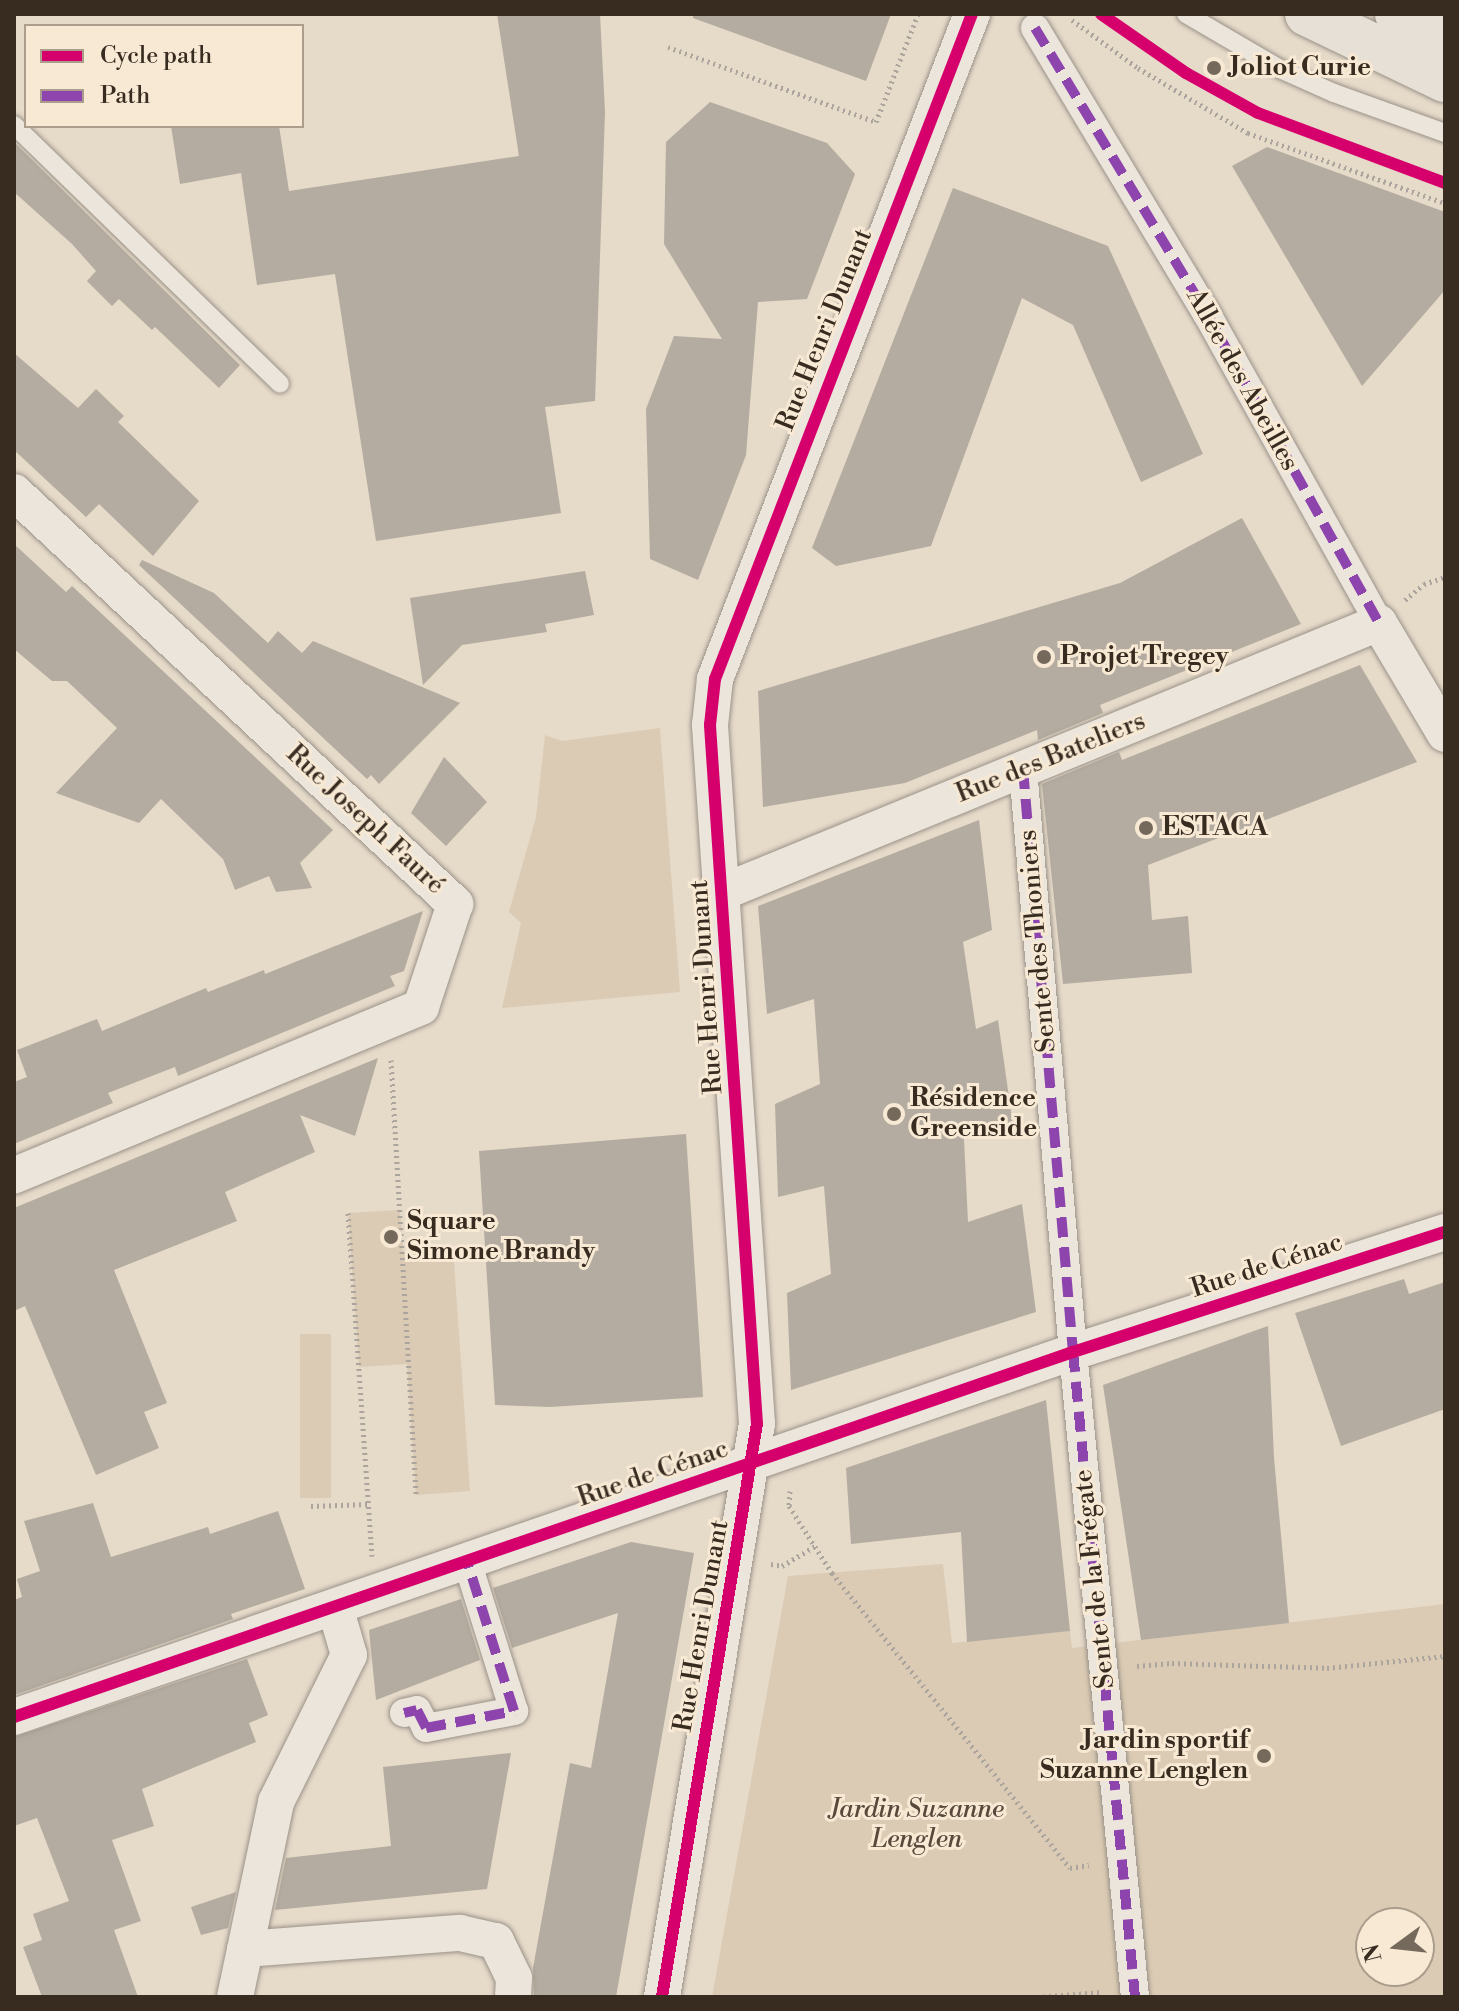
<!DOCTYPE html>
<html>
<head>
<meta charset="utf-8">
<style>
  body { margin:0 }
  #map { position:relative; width:1459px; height:2011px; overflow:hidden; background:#e6dac9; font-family:"Libre Bodoni",serif }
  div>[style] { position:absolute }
  .green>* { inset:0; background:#dbcbb4; transform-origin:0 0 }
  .building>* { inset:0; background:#b4aca0 }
  .path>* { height:5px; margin-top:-2.5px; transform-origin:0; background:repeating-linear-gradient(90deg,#aba59e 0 2px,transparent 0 6px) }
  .roads { filter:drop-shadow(0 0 2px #9a9288) drop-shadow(0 0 2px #9a9288) }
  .service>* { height:18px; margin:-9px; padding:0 9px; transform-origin:9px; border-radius:9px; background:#ebe5dc }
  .pedestrian>* { height:28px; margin:-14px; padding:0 14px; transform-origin:14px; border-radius:14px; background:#ebe5dc }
  .minor>* { height:36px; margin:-18px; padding:0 18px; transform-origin:18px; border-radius:18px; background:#ebe5dc }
  .primary>* { height:44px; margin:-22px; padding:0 22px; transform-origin:22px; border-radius:22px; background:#e7e0d7 }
  .quiet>* { height:10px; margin-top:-5px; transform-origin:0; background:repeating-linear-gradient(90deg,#8e44ad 0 20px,transparent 0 30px) }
  .cycleway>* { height:12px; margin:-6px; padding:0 6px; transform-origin:6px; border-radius:6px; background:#d6006c }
  .dots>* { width:22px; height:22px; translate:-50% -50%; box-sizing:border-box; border:4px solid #f7e9d4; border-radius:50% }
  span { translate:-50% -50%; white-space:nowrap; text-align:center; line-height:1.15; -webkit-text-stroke:6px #f7e9d4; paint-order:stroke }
  .poi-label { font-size:26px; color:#382c21; font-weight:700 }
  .left { translate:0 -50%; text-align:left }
  .right { translate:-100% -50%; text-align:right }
  .street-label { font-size:26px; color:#382c21 }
  .park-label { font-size:26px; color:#57493b; font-style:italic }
  .frame { position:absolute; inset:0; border:16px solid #382c21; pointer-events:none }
  .legend { position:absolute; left:24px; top:24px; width:280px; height:104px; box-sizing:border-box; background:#f7e9d4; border:2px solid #ab9d8c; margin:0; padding:10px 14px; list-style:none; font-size:24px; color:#382c21 }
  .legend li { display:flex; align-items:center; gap:16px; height:40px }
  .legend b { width:40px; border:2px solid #ab9d8c }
  .north { position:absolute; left:1355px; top:1907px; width:80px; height:80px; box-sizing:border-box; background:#f7e9d4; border:2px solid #ab9d8c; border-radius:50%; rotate:255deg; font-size:22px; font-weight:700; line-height:32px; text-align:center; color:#382c21 }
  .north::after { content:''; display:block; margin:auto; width:28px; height:36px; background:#75695c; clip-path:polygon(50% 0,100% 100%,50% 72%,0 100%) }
</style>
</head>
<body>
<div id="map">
  <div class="green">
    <div style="clip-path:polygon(660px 728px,680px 992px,502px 1008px,521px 923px,509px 912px,536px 817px,545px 735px,562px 741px)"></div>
    <div style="clip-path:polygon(400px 1210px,403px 1251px,453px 1248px,470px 1491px,416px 1495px,407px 1364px,359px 1367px,348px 1213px)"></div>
    <div style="left:300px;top:1334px;width:31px;height:164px"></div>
    <div style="clip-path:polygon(evenodd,943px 1564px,952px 1643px,1070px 1631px,1072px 1648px,1445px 1604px,1445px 1997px,712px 1997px,788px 1576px,943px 1564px,1371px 1923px,1419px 1923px,1419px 1971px,1371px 1971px,1371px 1923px)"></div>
  </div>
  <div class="building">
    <div style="clip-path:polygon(497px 14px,600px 14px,605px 112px,595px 401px,545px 407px,561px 513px,376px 541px,335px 274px,257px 285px,241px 173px,180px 184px,171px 126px,279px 126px,289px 191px,519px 156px)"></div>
    <div style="clip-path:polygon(693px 14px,891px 14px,866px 81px,693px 18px)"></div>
    <div style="clip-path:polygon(710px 102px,827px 143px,855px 174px,807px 299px,758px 302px,746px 455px,698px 580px,650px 559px,646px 409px,674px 336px,722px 339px,664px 244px,666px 142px)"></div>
    <div style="clip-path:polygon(14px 142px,240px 365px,219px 388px,155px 327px,152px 330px,119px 299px,112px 306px,87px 281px,96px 271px,72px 244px,14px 192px)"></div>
    <div style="clip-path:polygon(1267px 147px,1445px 212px,1445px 290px,1362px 386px,1232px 166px)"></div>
    <div style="clip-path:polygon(953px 188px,1108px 246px,1203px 454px,1141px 482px,1073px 325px,1022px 298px,931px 546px,836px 566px,812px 548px)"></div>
    <div style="clip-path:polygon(14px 353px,78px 408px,96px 389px,124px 416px,118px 422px,199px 501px,153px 556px,99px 504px,86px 517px,14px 450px)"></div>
    <div style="clip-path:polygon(1242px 518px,1301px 624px,1100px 705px,1103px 713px,1038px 740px,1037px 730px,905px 783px,763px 807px,758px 691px,1120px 583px)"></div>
    <div style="clip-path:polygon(14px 544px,66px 592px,72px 586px,333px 830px,300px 863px,312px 888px,276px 892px,269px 876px,235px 890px,223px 859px,161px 799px,139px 823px,56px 793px,117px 728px,67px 681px,52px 681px,14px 649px)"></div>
    <div style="clip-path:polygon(142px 560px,214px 593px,268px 643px,278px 631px,302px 653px,313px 641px,460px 703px,379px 784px,371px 775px,367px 779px,139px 565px)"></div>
    <div style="clip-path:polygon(585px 571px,594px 615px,545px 624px,547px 632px,462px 645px,423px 685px,410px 598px)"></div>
    <div style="clip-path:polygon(1360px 665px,1417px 762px,1148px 865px,1152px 920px,1188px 916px,1192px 973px,1063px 984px,1042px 784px,1119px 752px,1122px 760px)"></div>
    <div style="clip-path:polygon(444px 757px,487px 802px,446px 846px,411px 813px)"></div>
    <div style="clip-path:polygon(979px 820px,992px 930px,963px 942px,976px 1029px,998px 1020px,1013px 1125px,964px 1139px,968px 1222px,1022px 1204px,1036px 1312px,791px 1390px,787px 1293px,831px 1274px,824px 1186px,778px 1197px,775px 1104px,820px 1084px,814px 999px,767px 1014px,758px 906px)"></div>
    <div style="clip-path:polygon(423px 911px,404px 971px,390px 976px,395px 986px,178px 1076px,175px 1067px,108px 1093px,113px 1103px,14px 1144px,14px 1082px,27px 1077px,17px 1050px,97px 1019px,102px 1031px,206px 988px,208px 992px,264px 970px,265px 974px)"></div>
    <div style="clip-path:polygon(378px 1058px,355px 1136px,300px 1115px,315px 1152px,225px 1192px,237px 1221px,114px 1270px,167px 1403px,144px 1412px,159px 1448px,96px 1475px,25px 1306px,14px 1311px,14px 1208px)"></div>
    <div style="clip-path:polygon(686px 1134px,703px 1397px,550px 1407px,495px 1405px,479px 1151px)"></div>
    <div style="clip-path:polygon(1404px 1279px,1409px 1294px,1445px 1282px,1445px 1409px,1341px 1446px,1295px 1313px)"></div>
    <div style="clip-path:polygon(1268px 1326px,1274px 1458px,1289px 1623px,1141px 1640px,1103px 1385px)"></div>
    <div style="clip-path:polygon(1046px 1400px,1070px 1631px,967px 1642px,961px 1532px,851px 1544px,846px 1468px)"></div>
    <div style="clip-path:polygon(93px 1503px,111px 1557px,208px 1527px,210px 1534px,278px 1511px,305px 1589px,231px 1614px,233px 1619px,14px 1695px,14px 1600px,22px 1597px,17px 1579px,40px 1571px,24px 1521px)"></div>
    <div style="clip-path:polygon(631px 1542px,694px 1553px,616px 1997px,534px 1997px,533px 1968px,570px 1763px,591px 1768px,618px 1613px,512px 1648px,493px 1588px)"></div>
    <div style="clip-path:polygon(461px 1599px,480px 1660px,376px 1700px,369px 1630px)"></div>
    <div style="clip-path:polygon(247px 1659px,268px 1715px,249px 1723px,256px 1742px,142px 1789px,154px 1826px,112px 1840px,141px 1921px,114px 1930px,138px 1997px,42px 1997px,23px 1947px,42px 1940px,33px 1914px,69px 1901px,37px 1818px,14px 1826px,14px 1737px)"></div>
    <div style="clip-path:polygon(511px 1753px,487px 1889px,275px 1910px,286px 1858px,391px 1846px,383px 1767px)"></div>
    <div style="clip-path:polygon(236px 1892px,228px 1928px,201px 1935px,191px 1907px)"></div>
  </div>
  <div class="path">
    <div style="left:1072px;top:20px;width:82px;rotate:36deg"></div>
    <div style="left:1138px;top:68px;width:128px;rotate:30.6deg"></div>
    <div style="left:1248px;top:133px;width:209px;rotate:19.6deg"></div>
    <div style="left:668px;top:47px;width:221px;rotate:19.8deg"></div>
    <div style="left:876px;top:122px;width:116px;rotate:-68.7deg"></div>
    <div style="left:1405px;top:600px;width:25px;rotate:-40deg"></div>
    <div style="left:1424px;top:584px;width:22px;rotate:-18deg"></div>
    <div style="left:391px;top:1060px;width:436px;rotate:86.7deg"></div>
    <div style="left:348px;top:1213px;width:344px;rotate:86deg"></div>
    <div style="left:790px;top:1491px;width:15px;rotate:94deg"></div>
    <div style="left:789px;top:1506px;width:80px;rotate:57.3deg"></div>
    <div style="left:832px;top:1573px;width:379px;rotate:51.1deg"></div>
    <div style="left:1070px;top:1868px;width:19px;rotate:-9deg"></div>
    <div style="left:311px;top:1506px;width:57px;rotate:-2deg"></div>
    <div style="left:771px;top:1564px;width:11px;rotate:10deg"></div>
    <div style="left:782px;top:1566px;width:39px;rotate:-31deg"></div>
    <div style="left:1137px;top:1666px;width:35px;rotate:-5deg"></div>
    <div style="left:1172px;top:1663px;width:155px;rotate:1.8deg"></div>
    <div style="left:1327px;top:1668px;width:119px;rotate:-5.8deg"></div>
    <div style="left:1037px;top:1997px;width:65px;rotate:-4.4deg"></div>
  </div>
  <div class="roads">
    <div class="service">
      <div style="left:1186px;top:14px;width:109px;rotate:30.3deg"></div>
      <div style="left:1280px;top:69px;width:59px;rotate:24deg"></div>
      <div style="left:1334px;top:93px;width:118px;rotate:19.8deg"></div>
      <div style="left:14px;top:125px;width:371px;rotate:44.2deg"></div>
    </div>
    <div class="pedestrian">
      <div style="left:1035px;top:28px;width:334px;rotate:59deg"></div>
      <div style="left:1207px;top:314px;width:354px;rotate:60.9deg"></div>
      <div style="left:1023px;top:769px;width:585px;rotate:85.1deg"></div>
      <div style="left:1073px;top:1352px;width:648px;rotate:84.51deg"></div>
      <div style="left:404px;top:1713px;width:13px;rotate:-13deg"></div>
      <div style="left:417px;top:1710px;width:20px;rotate:63deg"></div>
      <div style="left:426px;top:1728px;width:90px;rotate:-10.9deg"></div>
      <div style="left:514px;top:1711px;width:157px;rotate:-107.4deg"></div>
    </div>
    <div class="minor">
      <div style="left:14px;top:492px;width:604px;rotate:43.05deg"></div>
      <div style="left:455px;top:904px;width:108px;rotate:108.3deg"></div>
      <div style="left:421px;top:1007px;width:441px;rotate:157.5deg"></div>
      <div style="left:723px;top:892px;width:709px;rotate:-22.3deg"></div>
      <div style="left:1379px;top:623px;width:129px;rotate:59.3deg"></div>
      <div style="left:14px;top:1717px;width:1120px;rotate:-19.02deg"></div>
      <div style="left:1073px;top:1352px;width:391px;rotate:-17.9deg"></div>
      <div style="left:245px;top:1949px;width:216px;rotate:-4.3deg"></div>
      <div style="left:460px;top:1933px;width:37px;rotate:13deg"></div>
      <div style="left:496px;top:1941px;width:41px;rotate:64.1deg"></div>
      <div style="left:514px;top:1978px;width:19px;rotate:93deg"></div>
      <div style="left:235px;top:1997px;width:199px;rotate:-78.1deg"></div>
      <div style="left:276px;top:1802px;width:164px;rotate:-63.6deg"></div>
      <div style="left:349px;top:1655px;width:50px;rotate:-106.3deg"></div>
      <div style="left:662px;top:1997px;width:581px;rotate:-80.59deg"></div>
      <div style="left:757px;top:1424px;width:701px;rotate:-93.85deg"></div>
      <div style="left:710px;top:725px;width:46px;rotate:-83.8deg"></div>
      <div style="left:715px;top:679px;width:713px;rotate:-68.87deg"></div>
    </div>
    <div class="primary">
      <div style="left:1307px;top:14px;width:153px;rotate:25.6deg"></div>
      <div style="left:1397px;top:14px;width:52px;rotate:23.6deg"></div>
    </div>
  </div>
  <div class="quiet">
    <div style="left:1035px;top:28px;width:334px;rotate:59deg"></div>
    <div style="left:1207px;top:314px;width:354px;rotate:60.9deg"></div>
    <div style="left:1023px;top:769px;width:585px;rotate:85.1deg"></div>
    <div style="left:1073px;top:1352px;width:648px;rotate:84.51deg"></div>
    <div style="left:404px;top:1713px;width:13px;rotate:-13deg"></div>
    <div style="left:417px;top:1710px;width:20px;rotate:63deg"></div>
    <div style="left:426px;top:1728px;width:90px;rotate:-10.9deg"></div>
    <div style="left:514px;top:1711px;width:157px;rotate:-107.4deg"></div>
  </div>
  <div class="cycleway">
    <div style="left:1101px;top:14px;width:103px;rotate:34.8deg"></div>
    <div style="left:1186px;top:73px;width:82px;rotate:29.1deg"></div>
    <div style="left:1258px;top:113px;width:200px;rotate:20.5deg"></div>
    <div style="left:14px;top:1717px;width:1120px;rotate:-19.02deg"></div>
    <div style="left:1073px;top:1352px;width:391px;rotate:-17.9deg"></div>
    <div style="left:662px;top:1997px;width:581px;rotate:-80.59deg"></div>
    <div style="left:757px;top:1424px;width:701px;rotate:-93.85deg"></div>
    <div style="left:710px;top:725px;width:46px;rotate:-83.8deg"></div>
    <div style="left:715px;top:679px;width:713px;rotate:-68.87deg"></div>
  </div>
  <div class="dots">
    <div style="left:1214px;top:68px;background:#75695c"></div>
    <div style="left:1044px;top:657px;background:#75695c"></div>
    <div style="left:1146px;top:828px;background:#75695c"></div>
    <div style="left:894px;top:1114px;background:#75695c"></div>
    <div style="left:391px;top:1237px;background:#75695c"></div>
    <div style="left:1264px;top:1756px;background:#75695c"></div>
  </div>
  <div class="poi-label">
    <span class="left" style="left:1230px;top:68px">Joliot Curie</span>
    <span class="left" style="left:1060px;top:657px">Projet Tregey</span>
    <span class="left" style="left:1162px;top:828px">ESTACA</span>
    <span class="left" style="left:910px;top:1114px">Résidence<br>Greenside</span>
    <span class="left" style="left:407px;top:1237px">Square<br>Simone Brandy</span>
    <span class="right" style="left:1248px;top:1756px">Jardin sportif<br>Suzanne Lenglen</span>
  </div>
  <div class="street-label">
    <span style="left:825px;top:330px;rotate:-68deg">Rue Henri Dunant</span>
    <span style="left:1242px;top:380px;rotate:61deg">Allée des Abeilles</span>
    <span style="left:1051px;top:758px;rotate:-22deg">Rue des Bateliers</span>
    <span style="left:365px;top:820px;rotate:43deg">Rue Joseph Fauré</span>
    <span style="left:1038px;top:941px;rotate:-95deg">Sente des Thoniers</span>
    <span style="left:707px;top:987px;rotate:-94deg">Rue Henri Dunant</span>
    <span style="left:1267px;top:1266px;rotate:-18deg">Rue de Cénac</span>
    <span style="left:653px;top:1474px;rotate:-19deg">Rue de Cénac</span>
    <span style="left:1095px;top:1579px;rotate:-96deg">Sente de la Frégate</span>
    <span style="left:702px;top:1626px;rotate:-80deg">Rue Henri Dunant</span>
  </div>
  <div class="park-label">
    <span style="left:917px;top:1825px">Jardin Suzanne<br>Lenglen</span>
  </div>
  <div class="frame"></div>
  <ul class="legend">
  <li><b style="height:10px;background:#d6006c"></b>Cycle path</li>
  <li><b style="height:10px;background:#8e44ad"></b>Path</li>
  </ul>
  <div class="north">N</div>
</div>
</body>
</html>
